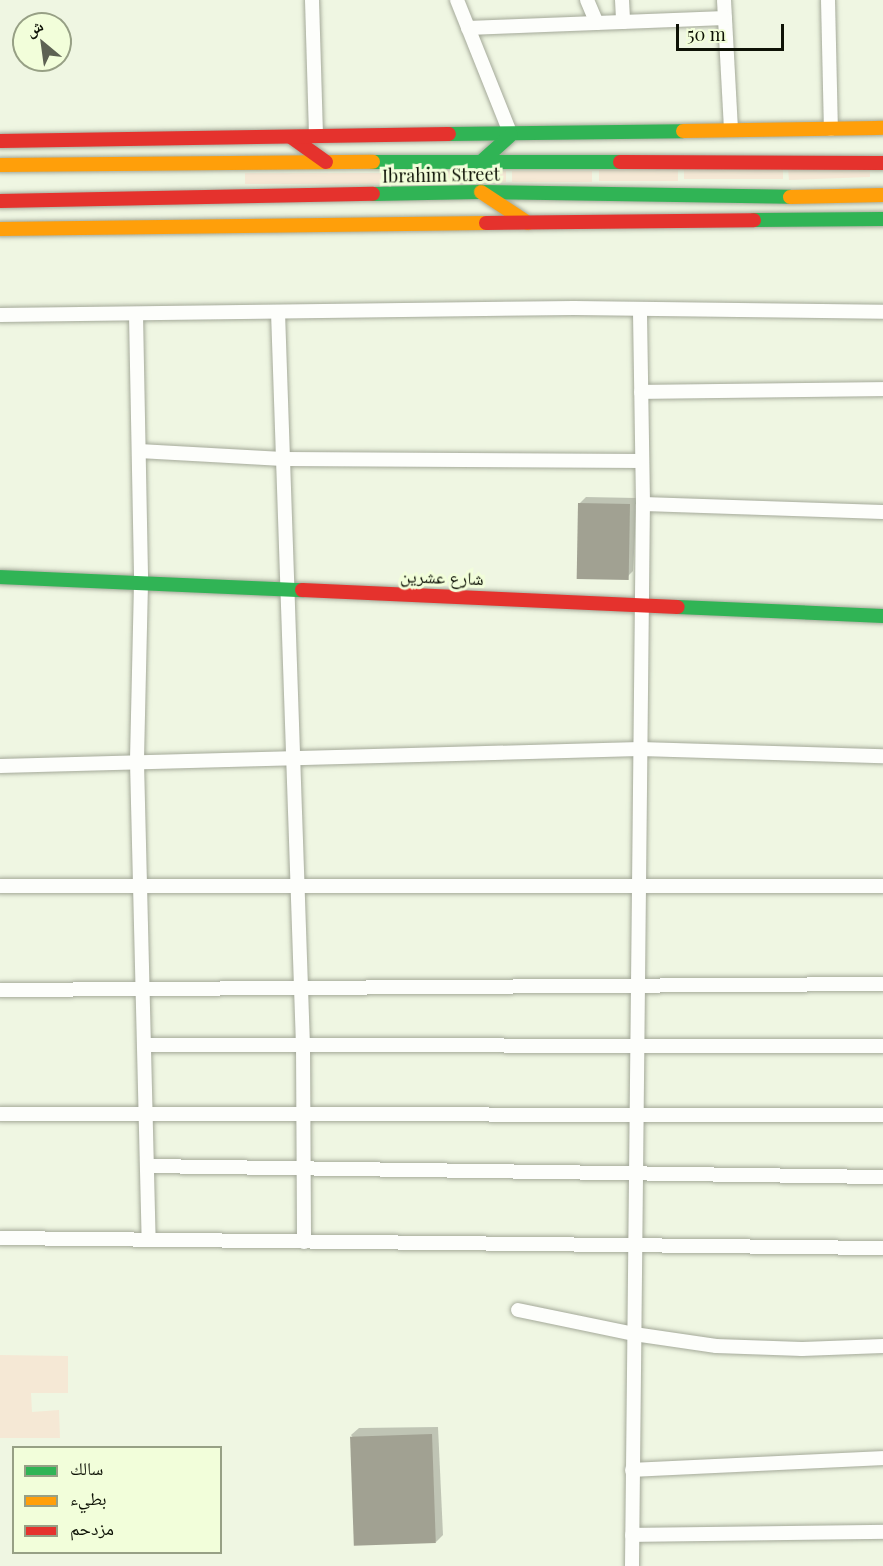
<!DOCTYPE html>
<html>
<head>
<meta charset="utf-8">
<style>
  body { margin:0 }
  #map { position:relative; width:883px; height:1566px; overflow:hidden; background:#eff6e2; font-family:"Playfair Display","Noto Naskh Arabic",serif }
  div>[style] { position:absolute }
  .green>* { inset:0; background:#f5e8d5; transform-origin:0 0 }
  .shadow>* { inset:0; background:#0003 }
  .building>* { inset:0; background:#a1a192; transform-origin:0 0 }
  .roads { filter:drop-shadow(0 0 2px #a4a999) drop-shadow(0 0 2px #a4a999) }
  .street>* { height:14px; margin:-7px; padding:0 7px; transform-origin:7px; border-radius:7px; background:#fdfefb }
  .fast>* { height:14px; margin:-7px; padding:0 7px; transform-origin:7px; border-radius:7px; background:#30b455 }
  .slow>* { height:14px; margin:-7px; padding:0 7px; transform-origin:7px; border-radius:7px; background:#ff9f0a }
  .jam>* { height:14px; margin:-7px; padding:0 7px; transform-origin:7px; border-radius:7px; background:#e5322d }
  span { translate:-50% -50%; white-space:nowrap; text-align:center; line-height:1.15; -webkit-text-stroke:6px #f2feda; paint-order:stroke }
  .street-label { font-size:18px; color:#0e1206 }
  .legend { position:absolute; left:12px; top:1446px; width:210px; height:108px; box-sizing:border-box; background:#f2feda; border:2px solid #97a085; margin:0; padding:8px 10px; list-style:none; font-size:18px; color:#0e1206 }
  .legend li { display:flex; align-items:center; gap:12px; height:30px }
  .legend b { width:30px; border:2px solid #97a085 }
  .north { position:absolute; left:12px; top:12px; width:60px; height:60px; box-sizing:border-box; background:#f2feda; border:2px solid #97a085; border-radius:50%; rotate:331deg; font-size:16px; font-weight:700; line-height:24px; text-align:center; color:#0e1206 }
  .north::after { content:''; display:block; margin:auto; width:21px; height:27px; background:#5d6253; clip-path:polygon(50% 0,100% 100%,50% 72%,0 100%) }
  .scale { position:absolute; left:676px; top:24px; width:108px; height:27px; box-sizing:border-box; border:3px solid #0e1206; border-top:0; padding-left:8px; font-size:18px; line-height:21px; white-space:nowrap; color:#0e1206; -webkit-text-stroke:4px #f2feda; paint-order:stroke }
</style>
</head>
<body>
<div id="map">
  <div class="green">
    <div style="left:783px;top:168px;width:11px;height:99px;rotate:90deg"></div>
    <div style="clip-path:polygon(788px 168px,870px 169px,870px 177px,789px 180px)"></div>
    <div style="left:599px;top:170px;width:79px;height:11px"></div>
    <div style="clip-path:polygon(399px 171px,506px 171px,506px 182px,399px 184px)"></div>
    <div style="left:512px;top:171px;width:80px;height:11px"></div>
    <div style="left:245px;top:173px;width:139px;height:11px"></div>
    <div style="clip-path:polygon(0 1355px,68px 1356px,68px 1393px,31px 1393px,32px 1412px,59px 1410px,60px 1438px,0 1438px)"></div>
  </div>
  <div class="shadow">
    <div style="clip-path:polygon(586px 497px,637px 498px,633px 571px,626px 578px,579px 504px)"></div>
    <div style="clip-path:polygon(438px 1427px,443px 1535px,436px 1542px,351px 1435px,359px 1428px)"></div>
  </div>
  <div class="building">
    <div style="left:578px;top:503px;width:52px;height:76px;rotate:1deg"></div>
    <div style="left:432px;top:1434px;width:109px;height:82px;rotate:88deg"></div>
  </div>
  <div class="roads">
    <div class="street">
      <div style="left:312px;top:0;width:136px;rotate:88.3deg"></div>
      <div style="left:457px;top:0;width:145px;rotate:68.2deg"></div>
      <div style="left:587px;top:0;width:25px;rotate:67deg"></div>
      <div style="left:622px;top:0;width:22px;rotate:87deg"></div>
      <div style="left:724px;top:0;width:130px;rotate:86.9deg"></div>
      <div style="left:828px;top:0;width:129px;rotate:88.7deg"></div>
      <div style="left:468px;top:28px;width:257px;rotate:-2.2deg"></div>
      <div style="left:278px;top:312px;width:733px;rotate:88.05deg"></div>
      <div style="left:303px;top:1045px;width:197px;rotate:89.7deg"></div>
      <div style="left:136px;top:314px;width:269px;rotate:88.9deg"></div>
      <div style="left:141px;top:583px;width:179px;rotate:91.3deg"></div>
      <div style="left:137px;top:762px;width:478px;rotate:88.6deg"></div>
      <div style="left:0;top:315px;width:574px;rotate:-0.7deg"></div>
      <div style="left:574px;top:308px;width:309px;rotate:0.7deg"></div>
      <div style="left:641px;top:392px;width:242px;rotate:-0.7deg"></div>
      <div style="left:139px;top:451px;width:144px;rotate:3.2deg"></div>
      <div style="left:283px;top:459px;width:359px;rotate:0.3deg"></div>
      <div style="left:643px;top:504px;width:240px;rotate:1.9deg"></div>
      <div style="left:0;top:766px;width:640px;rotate:-1.52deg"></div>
      <div style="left:640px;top:749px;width:243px;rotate:1.7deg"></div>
      <div style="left:0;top:886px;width:883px"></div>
      <div style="left:0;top:990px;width:883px;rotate:-0.39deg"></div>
      <div style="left:144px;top:1045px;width:739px;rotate:0.08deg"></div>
      <div style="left:0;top:1114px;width:883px;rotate:0.06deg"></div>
      <div style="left:147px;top:1166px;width:736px;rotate:0.86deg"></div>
      <div style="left:0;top:1238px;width:883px;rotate:0.65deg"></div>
      <div style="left:518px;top:1310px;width:118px;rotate:11.7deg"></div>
      <div style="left:634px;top:1334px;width:83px;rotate:8.3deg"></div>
      <div style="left:716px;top:1346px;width:86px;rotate:2deg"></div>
      <div style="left:802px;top:1349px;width:81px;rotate:-2.1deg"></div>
      <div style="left:632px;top:1470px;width:251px;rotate:-2.7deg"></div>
      <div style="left:632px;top:1535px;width:251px;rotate:-0.7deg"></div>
      <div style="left:632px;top:1566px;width:1062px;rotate:-89.41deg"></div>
      <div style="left:643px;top:504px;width:195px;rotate:-90.9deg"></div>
    </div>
    <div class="fast">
      <div style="left:449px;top:134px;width:234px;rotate:-0.7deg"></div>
      <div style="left:482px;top:161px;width:39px;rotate:-42deg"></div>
      <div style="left:373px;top:162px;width:247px"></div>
      <div style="left:373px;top:194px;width:108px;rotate:-1.1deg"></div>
      <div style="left:481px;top:192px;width:309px;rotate:0.9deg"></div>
      <div style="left:754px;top:220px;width:129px;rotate:-0.4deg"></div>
      <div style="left:0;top:577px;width:302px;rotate:2.5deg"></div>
      <div style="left:678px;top:607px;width:205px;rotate:2.5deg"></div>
    </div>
    <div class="slow">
      <div style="left:683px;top:131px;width:200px;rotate:-0.9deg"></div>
      <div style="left:0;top:165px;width:373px;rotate:-0.5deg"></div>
      <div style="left:481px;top:192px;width:56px;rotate:33.4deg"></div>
      <div style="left:790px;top:197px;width:93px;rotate:-1.2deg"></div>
      <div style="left:0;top:229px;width:486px;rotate:-0.7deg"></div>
    </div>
    <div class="jam">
      <div style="left:291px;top:137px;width:43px;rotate:35.5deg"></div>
      <div style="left:0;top:141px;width:449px;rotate:-0.9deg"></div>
      <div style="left:620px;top:162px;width:263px;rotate:0.2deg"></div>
      <div style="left:0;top:201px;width:373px;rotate:-1.1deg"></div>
      <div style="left:486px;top:223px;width:268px;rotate:-0.6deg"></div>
      <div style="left:302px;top:590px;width:376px;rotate:2.6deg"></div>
    </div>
  </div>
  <div class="street-label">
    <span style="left:441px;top:175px;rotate:-1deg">Ibrahim Street</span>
    <span style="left:442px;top:577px;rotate:2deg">شارع عشرين</span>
  </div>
  <ul class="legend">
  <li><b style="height:8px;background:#30b455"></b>سالك</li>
  <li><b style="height:8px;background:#ff9f0a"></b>بطيء</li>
  <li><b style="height:8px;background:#e5322d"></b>مزدحم</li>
  </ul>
  <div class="north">ش</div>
  <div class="scale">50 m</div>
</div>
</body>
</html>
